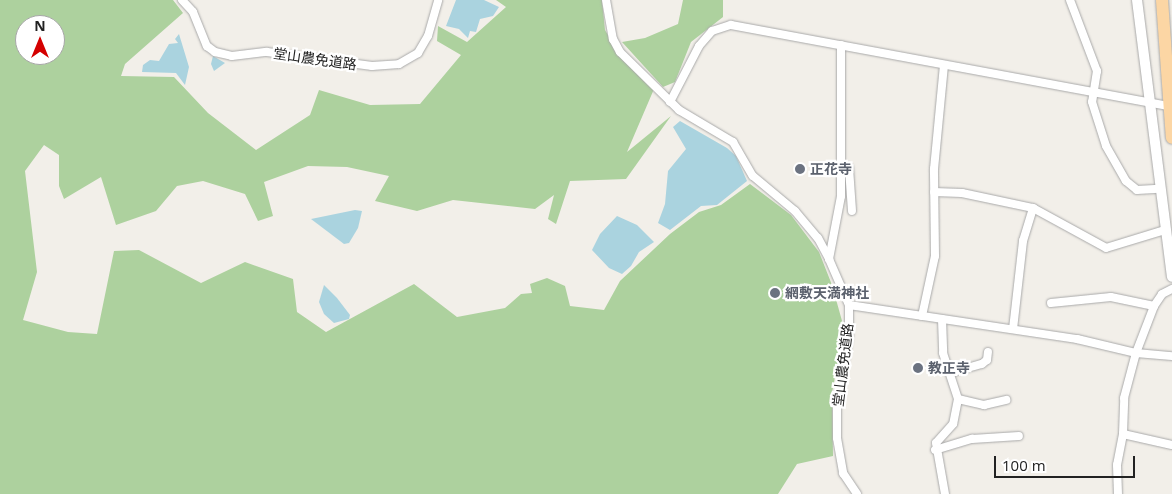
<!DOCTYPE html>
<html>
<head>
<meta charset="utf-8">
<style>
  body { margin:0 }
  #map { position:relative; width:1172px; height:494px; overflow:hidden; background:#f2efe9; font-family:"Open Sans","Noto Sans JP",sans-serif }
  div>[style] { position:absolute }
  .forest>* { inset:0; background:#add19e }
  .water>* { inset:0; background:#aad3df }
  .roads { filter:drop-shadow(0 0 1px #a9a9a9) drop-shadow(0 0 1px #a9a9a9) }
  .minor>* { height:8px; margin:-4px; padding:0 4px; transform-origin:4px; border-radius:4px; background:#fff }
  .tertiary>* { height:10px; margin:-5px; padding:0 5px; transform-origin:5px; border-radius:5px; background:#fff }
  .primary>* { height:12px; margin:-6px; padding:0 6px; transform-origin:6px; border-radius:6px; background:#fcd6a4 }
  .dots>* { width:14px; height:14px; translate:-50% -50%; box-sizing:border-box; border:2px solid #fff; border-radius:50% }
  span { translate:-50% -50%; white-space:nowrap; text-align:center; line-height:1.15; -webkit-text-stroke:4.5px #fff; paint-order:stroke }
  .street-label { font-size:14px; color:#222 }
  .worship-label { font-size:14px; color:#5b616d; font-weight:700 }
  .left { translate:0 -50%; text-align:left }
  .north { position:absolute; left:15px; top:15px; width:50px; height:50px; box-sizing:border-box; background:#fff; border:1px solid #a7a7a7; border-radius:50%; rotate:0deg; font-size:14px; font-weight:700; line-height:20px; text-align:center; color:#222 }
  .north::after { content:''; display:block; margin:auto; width:18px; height:22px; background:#d40000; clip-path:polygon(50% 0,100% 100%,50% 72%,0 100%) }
  .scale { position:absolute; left:994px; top:456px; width:141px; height:22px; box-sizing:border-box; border:2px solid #222; border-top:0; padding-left:6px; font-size:15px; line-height:18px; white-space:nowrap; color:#222; -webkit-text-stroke:4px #fff; paint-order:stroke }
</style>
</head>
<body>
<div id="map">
  <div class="forest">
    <div style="clip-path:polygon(evenodd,0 0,173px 0,183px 13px,125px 64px,121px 76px,174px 77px,208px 113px,256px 150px,310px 115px,319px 90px,370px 105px,420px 104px,461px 55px,437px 41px,438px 26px,467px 42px,506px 7px,496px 0,602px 0,605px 30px,622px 59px,654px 89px,627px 152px,671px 116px,626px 179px,570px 181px,556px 224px,548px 219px,554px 195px,535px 209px,453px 200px,417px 211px,375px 201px,389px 176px,347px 167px,308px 166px,264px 182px,273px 216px,258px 221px,245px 194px,203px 181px,177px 186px,156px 211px,116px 225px,101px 177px,64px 199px,59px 186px,59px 155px,44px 145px,25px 171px,37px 272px,23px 320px,68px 332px,97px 334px,114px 251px,139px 250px,201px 283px,245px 262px,293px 279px,297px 312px,326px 332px,414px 284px,457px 317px,505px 308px,521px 294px,532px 293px,530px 284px,547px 278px,565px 286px,570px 306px,604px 310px,620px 281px,670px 234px,699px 212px,721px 205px,750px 184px,791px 215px,819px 252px,832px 285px,844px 328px,832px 393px,833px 456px,797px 464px,778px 494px,0 494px,0 0,25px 25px,55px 25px,55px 55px,25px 55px,25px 25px)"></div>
    <div style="clip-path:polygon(683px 0,723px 0,723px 17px,691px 42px,675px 82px,663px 87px,622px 42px,645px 38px,678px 24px)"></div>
  </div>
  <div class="water">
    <div style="clip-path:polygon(456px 0,484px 0,499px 7px,493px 16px,480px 19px,476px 32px,470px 31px,468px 38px,459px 29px,446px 26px)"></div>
    <div style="clip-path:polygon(179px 34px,189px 67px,185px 85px,176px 73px,142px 72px,143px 65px,150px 60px,159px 61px,169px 44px,178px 43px,175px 39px)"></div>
    <div style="clip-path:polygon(213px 56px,225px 63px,214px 71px,211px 64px)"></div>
    <div style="clip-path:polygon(680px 121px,727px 148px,736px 156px,747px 181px,717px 205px,701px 206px,670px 230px,658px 223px,665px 204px,668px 171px,686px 149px,673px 127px)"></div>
    <div style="clip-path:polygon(355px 210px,362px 211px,358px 228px,349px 243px,344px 244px,311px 219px)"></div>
    <div style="clip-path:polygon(617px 216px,637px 225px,654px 242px,639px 252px,631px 266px,622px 274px,609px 268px,592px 250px,600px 234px)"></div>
    <div style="clip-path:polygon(324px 285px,337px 298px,350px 315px,349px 319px,334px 323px,324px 314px,319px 302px)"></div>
  </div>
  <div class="roads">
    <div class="minor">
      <div style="left:182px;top:0;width:16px;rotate:47deg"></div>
      <div style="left:193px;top:12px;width:37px;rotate:68deg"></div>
      <div style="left:207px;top:46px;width:10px;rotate:37deg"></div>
      <div style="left:215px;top:52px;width:17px;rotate:13deg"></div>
      <div style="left:232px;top:56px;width:35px;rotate:-7deg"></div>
      <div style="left:267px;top:52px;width:106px;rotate:7.6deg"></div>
      <div style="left:372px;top:66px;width:27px;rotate:-4deg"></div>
      <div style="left:399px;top:64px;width:22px;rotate:-30deg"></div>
      <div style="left:418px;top:53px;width:20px;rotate:-60deg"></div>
      <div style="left:428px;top:36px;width:37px;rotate:-74deg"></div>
      <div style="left:606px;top:0;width:40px;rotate:80deg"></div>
      <div style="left:613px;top:39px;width:15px;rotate:62deg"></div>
      <div style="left:620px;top:52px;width:83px;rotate:44.5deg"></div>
      <div style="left:679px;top:110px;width:63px;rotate:30.7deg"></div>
      <div style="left:733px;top:142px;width:39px;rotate:60deg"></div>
      <div style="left:753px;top:176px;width:55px;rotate:39.8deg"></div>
      <div style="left:795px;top:211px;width:35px;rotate:50deg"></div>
      <div style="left:818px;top:238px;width:24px;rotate:62deg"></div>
      <div style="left:829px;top:259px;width:50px;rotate:66.5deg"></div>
      <div style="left:849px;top:305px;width:30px;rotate:90deg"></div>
      <div style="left:849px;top:335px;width:72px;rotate:99.6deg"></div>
      <div style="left:837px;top:406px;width:32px;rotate:90deg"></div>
      <div style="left:837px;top:438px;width:36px;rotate:80deg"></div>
      <div style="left:843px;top:473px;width:25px;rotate:56deg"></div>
      <div style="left:1070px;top:0;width:76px;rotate:69.2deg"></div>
      <div style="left:1097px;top:71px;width:31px;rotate:99deg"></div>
      <div style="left:1092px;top:102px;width:46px;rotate:72.3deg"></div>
      <div style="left:1106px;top:146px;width:40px;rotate:60.3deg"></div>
      <div style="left:1126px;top:181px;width:14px;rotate:39deg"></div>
      <div style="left:1137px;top:190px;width:22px;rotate:-3deg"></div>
      <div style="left:670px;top:102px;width:63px;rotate:-62.6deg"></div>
      <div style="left:699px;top:46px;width:20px;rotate:-49deg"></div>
      <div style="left:712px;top:31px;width:20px;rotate:-18deg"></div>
      <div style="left:731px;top:25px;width:449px;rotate:10.5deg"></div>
      <div style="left:842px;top:166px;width:7px;rotate:16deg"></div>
      <div style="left:849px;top:168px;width:43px;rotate:86deg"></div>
      <div style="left:934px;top:192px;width:28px;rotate:2deg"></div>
      <div style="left:962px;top:193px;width:73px;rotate:11.9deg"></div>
      <div style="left:1033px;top:208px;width:83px;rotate:28.7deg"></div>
      <div style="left:1106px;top:248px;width:62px;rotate:-17deg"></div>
      <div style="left:829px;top:259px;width:64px;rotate:-79.2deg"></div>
      <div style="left:841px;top:196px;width:151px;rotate:-90deg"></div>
      <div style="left:1051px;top:303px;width:60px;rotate:-5.7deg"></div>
      <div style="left:1111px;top:297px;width:44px;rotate:11.8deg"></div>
      <div style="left:849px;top:305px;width:231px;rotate:8.5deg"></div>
      <div style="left:1077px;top:339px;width:61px;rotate:13.3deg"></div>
      <div style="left:1136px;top:353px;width:36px;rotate:5deg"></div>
      <div style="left:922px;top:316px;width:61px;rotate:-77.8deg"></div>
      <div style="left:935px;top:256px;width:87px;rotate:-90.7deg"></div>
      <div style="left:934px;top:169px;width:104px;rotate:-84.5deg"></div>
      <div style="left:942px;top:319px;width:34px;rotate:88deg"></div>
      <div style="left:943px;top:353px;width:48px;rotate:71.9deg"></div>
      <div style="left:958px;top:399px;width:25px;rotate:101deg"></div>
      <div style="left:953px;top:424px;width:25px;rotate:132deg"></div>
      <div style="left:936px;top:443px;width:52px;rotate:80deg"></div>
      <div style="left:1013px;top:329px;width:89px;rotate:-83.5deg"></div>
      <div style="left:1023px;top:241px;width:34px;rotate:-73deg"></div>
      <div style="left:950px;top:373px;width:33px;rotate:-16deg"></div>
      <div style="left:982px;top:364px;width:6px;rotate:-39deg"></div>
      <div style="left:987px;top:360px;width:8px;rotate:-83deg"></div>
      <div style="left:958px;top:399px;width:27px;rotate:13deg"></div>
      <div style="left:984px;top:405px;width:23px;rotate:-13deg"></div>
      <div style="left:1123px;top:434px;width:50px;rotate:12.7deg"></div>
      <div style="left:935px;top:450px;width:39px;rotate:-17deg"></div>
      <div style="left:972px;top:439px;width:47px;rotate:-3.7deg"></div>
      <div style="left:1118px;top:494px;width:29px;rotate:-92deg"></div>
      <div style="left:1117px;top:465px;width:32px;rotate:-79deg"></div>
      <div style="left:1123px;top:434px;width:36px;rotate:-88deg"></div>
      <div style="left:1124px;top:398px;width:47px;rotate:-75.1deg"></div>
      <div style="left:1136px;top:353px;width:50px;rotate:-69deg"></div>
      <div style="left:1154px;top:306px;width:14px;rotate:-56deg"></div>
      <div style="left:1162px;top:294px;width:11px;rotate:-27deg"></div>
    </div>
    <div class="tertiary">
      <div style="left:1137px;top:0;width:279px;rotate:82.8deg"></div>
    </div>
    <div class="primary">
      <div style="left:1162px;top:0;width:138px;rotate:85.9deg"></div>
    </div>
  </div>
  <div class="dots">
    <div style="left:800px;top:169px;background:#6b7280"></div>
    <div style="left:775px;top:293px;background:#6b7280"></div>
    <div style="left:918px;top:368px;background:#6b7280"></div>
  </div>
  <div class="street-label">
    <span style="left:315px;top:59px;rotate:8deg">堂山農免道路</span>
    <span style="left:843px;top:365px;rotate:-83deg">堂山農免道路</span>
  </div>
  <div class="worship-label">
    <span class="left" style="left:810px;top:169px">正花寺</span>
    <span class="left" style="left:785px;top:293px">網敷天満神社</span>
    <span class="left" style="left:928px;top:368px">教正寺</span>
  </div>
  <div class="north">N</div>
  <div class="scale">100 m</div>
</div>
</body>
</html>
